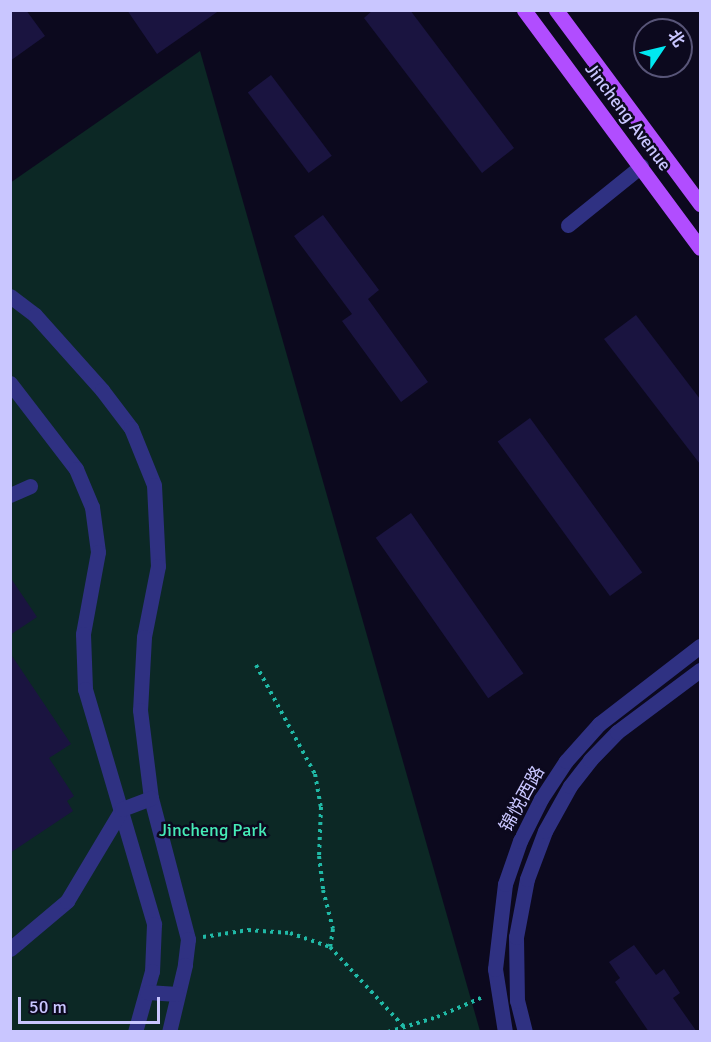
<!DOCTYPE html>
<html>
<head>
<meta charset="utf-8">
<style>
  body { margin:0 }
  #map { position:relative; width:711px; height:1042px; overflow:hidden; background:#0c091e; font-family:Signika,"Noto Sans SC",sans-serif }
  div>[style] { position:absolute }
  .green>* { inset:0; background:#0c2825 }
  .building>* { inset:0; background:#1a1440; transform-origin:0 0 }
  .path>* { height:4px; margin-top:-2px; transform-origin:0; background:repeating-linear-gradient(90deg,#20b9a6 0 3px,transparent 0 7.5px) }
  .minor>* { height:15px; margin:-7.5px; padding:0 7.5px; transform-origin:7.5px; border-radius:7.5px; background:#2f3182 }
  .major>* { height:15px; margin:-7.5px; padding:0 7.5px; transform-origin:7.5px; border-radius:7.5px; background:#b14dff }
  span { translate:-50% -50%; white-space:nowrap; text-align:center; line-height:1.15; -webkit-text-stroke:5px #0c091e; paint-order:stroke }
  .street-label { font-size:18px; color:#c9c6ff }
  .park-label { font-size:18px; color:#46ebb7 }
  .frame { position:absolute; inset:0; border:12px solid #c9c6ff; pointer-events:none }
  .north { position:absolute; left:633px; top:18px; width:60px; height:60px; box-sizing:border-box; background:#0c091e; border:2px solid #585578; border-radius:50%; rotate:55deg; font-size:16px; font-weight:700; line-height:24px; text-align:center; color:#c9c6ff }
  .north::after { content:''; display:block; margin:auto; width:21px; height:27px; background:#00e8f1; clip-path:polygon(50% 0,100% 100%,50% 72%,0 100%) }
  .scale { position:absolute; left:18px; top:997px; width:142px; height:27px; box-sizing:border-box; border:3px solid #c9c6ff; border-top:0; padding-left:8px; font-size:18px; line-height:21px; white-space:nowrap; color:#c9c6ff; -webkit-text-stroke:4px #0c091e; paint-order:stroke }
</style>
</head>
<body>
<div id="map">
  <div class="green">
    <div style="clip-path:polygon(200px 51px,480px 1031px,11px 1031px,10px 183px)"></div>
  </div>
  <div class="building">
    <div style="clip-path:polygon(10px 10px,26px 10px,45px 36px,10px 61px)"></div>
    <div style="clip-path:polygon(127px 10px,220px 10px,157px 54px)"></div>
    <div style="clip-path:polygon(373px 10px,410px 10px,514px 148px,482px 173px,364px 18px)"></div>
    <div style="left:271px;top:75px;width:101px;height:29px;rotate:53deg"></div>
    <div style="clip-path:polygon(323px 215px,379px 290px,368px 299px,428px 382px,401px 402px,342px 321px,352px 314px,294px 236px)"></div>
    <div style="clip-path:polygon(636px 315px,700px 399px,700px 464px,604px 339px)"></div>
    <div style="left:530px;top:418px;width:191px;height:40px;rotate:54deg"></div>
    <div style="left:411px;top:513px;width:196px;height:43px;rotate:55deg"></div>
    <div style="clip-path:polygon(10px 577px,37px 617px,10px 635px)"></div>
    <div style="clip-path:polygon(10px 653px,71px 744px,49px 758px,74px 796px,67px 801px,73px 811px,10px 853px)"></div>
    <div style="clip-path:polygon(634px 945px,656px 975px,664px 969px,680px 993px,673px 998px,697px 1032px,649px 1032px,615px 982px,620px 978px,609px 962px)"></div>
  </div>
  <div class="path">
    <div style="left:256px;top:665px;width:124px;rotate:61.6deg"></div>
    <div style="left:315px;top:774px;width:34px;rotate:80deg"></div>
    <div style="left:321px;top:807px;width:49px;rotate:92.3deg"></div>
    <div style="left:319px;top:856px;width:34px;rotate:83deg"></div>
    <div style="left:323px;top:890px;width:40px;rotate:75.6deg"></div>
    <div style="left:333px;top:929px;width:18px;rotate:99deg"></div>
    <div style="left:203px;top:937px;width:46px;rotate:-8.8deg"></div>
    <div style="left:248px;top:930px;width:42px;rotate:4.1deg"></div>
    <div style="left:290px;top:933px;width:42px;rotate:19.3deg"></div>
    <div style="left:330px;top:947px;width:110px;rotate:47.2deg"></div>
    <div style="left:388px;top:1032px;width:51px;rotate:-17deg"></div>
    <div style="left:437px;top:1017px;width:48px;rotate:-23.4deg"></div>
  </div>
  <div class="minor">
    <div style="left:568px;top:225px;width:94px;rotate:-38.9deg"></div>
    <div style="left:10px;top:296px;width:31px;rotate:37deg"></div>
    <div style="left:35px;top:315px;width:101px;rotate:48.2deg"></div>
    <div style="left:102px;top:390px;width:48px;rotate:52.7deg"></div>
    <div style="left:131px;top:428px;width:61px;rotate:68deg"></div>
    <div style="left:154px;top:485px;width:81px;rotate:87.2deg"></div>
    <div style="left:158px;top:566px;width:72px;rotate:101.2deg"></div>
    <div style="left:144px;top:637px;width:73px;rotate:93.1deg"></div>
    <div style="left:140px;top:710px;width:89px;rotate:82.9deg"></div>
    <div style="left:151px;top:798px;width:146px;rotate:75.3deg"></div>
    <div style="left:188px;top:939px;width:26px;rotate:97deg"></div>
    <div style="left:185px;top:965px;width:69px;rotate:103.4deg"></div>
    <div style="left:10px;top:383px;width:108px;rotate:52.5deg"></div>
    <div style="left:76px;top:469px;width:41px;rotate:67.2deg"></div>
    <div style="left:92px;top:507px;width:45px;rotate:82.4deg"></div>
    <div style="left:98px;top:552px;width:83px;rotate:100.4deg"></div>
    <div style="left:83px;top:634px;width:55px;rotate:87.9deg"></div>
    <div style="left:85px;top:689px;width:245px;rotate:73.6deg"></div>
    <div style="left:154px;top:924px;width:47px;rotate:92.4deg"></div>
    <div style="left:152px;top:971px;width:63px;rotate:105.6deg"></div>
    <div style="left:10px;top:495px;width:22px;rotate:-24deg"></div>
    <div style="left:10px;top:949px;width:75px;rotate:-40.1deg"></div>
    <div style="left:67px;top:901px;width:107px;rotate:-59.1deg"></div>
    <div style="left:122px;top:809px;width:31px;rotate:-21deg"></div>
    <div style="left:147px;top:992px;width:30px;rotate:4deg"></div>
    <div style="left:505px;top:1032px;width:64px;rotate:-99deg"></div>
    <div style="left:495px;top:969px;width:86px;rotate:-83.3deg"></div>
    <div style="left:505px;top:884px;width:46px;rotate:-70.8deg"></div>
    <div style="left:520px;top:841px;width:47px;rotate:-63.4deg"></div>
    <div style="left:541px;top:799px;width:45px;rotate:-56.7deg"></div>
    <div style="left:566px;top:761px;width:50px;rotate:-48.3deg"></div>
    <div style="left:599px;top:724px;width:128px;rotate:-37.7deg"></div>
    <div style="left:525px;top:1032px;width:32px;rotate:-104deg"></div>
    <div style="left:517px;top:1001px;width:64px;rotate:-90.9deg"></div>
    <div style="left:516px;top:937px;width:59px;rotate:-79.3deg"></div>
    <div style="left:527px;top:879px;width:51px;rotate:-69.4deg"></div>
    <div style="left:545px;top:831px;width:51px;rotate:-60.9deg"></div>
    <div style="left:570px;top:786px;width:33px;rotate:-52deg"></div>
    <div style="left:590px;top:760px;width:39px;rotate:-46deg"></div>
    <div style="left:617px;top:732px;width:104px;rotate:-36.8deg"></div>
  </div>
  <div class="major">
    <div style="left:524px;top:10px;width:296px;rotate:53.5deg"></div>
    <div style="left:556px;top:10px;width:242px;rotate:53.4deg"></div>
  </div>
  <div class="street-label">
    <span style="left:628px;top:117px;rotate:53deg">Jincheng Avenue</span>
    <span style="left:522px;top:799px;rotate:-61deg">锦悦西路</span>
  </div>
  <div class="park-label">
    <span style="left:213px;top:830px">Jincheng Park</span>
  </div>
  <div class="frame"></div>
  <div class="north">北</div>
  <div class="scale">50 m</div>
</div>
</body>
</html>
